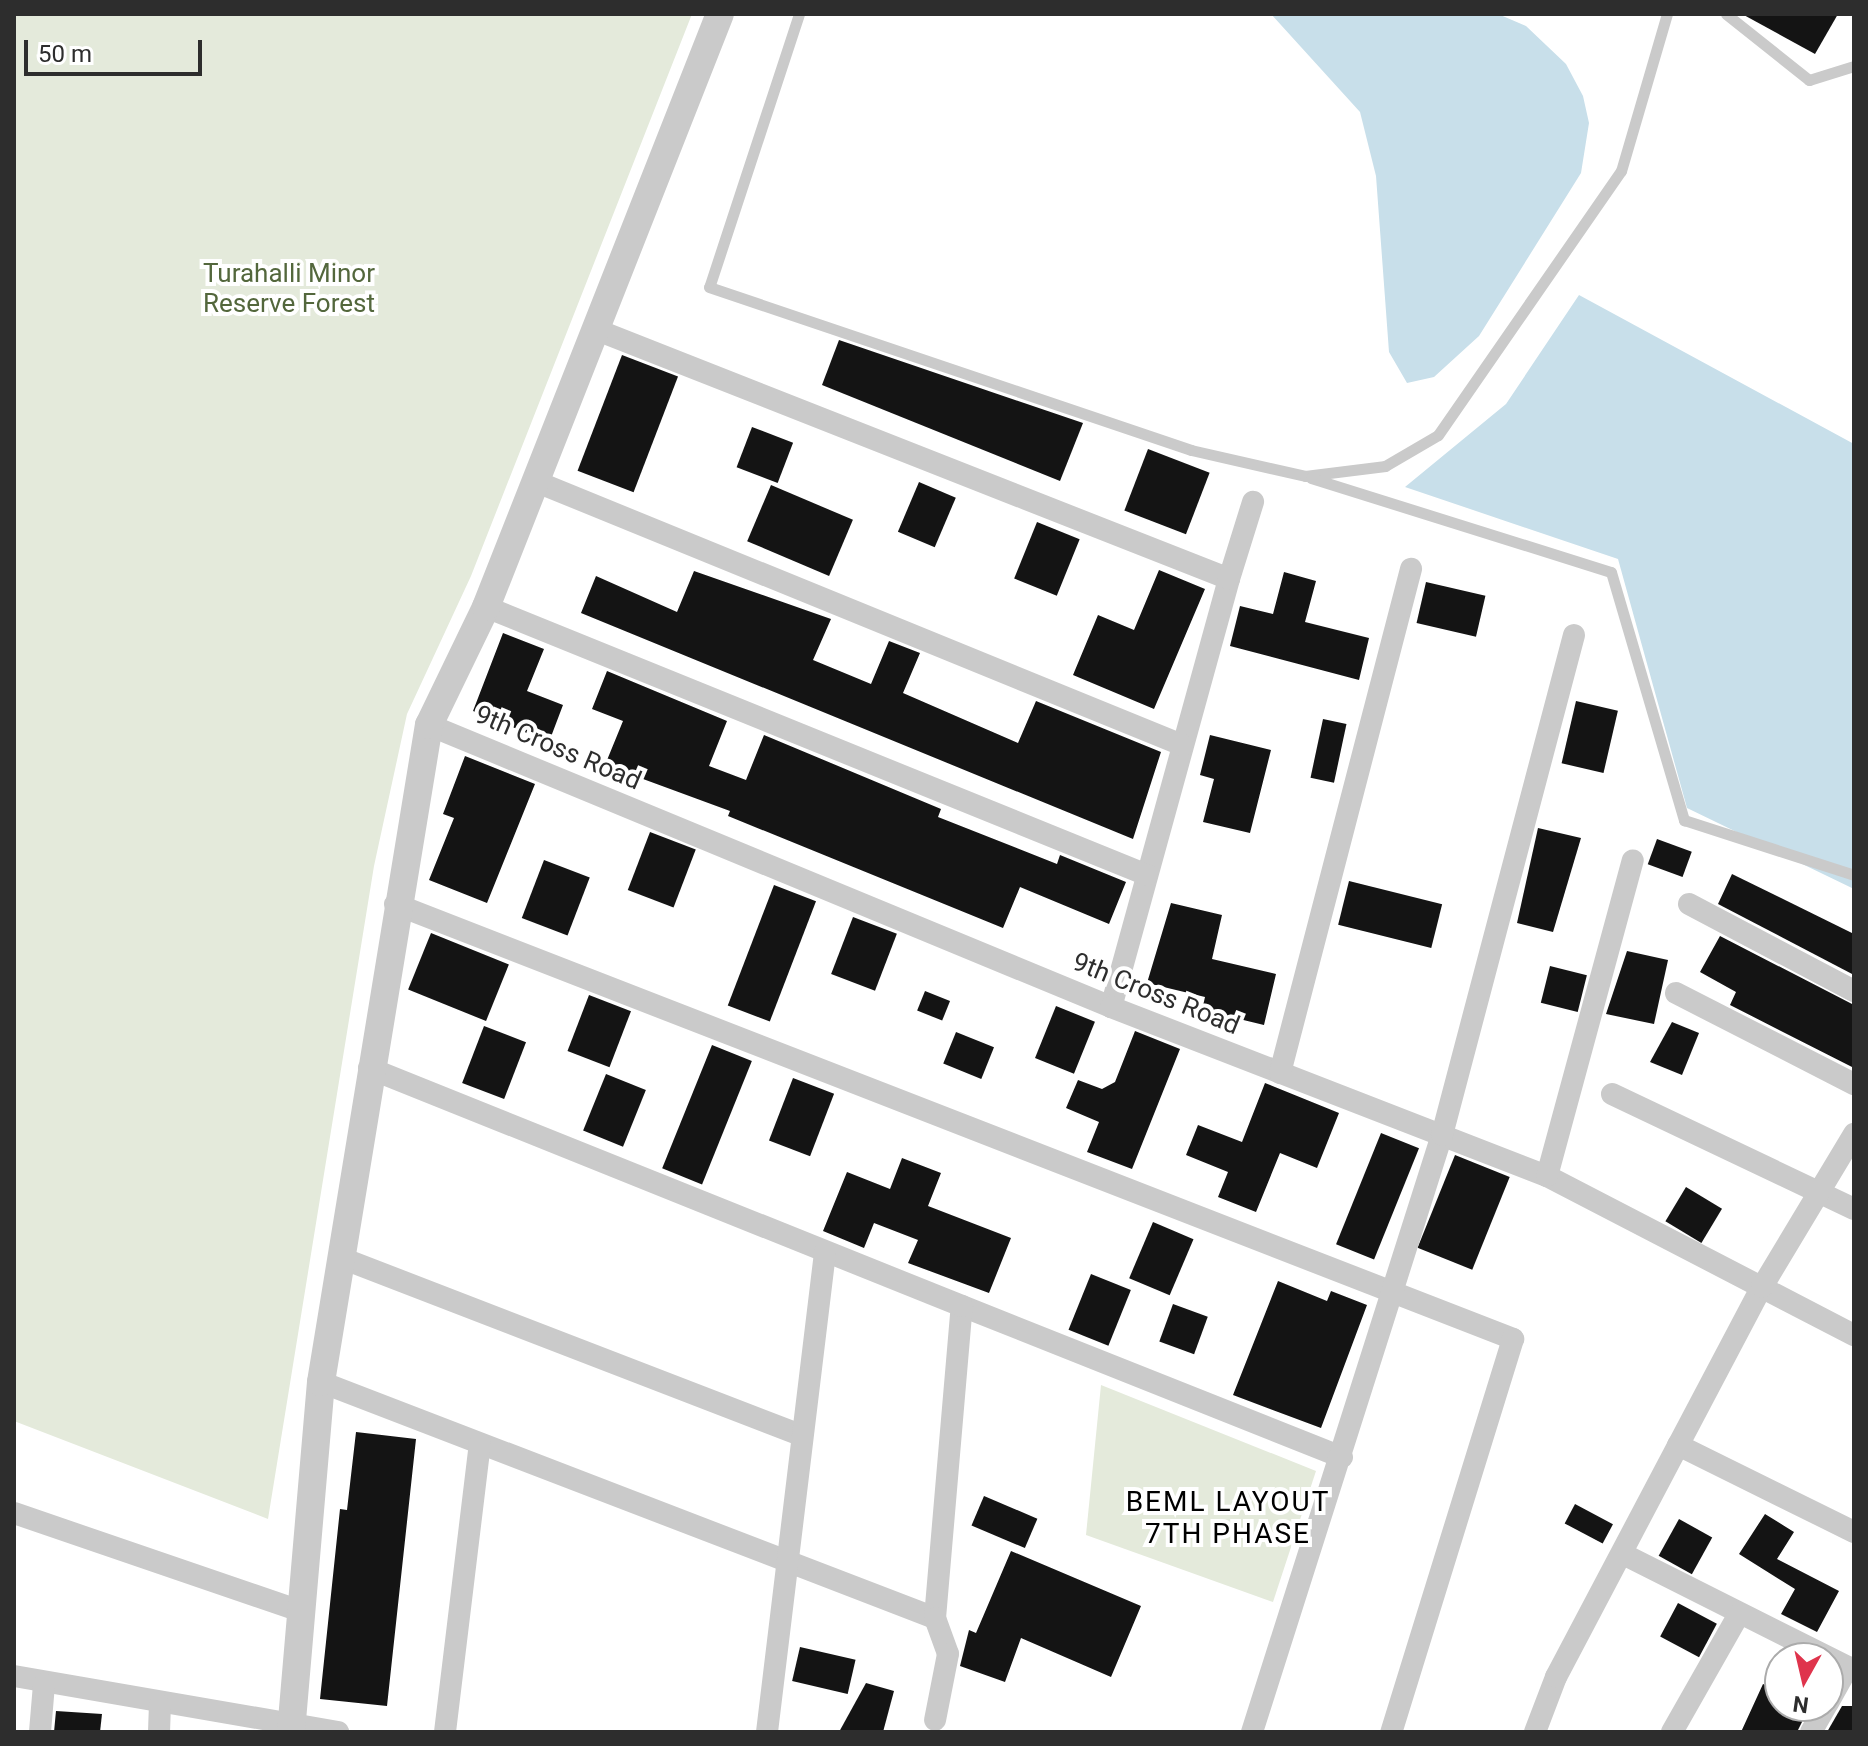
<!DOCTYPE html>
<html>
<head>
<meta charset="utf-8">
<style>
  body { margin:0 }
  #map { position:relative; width:1868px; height:1746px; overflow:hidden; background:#fff; font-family:Roboto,sans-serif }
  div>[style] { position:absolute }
  .green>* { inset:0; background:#e4eadb }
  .water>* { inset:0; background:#c8dfea }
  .building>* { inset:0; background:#141414; transform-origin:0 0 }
  .service>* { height:11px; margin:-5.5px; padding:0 5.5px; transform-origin:5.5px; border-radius:5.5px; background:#cacaca }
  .minor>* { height:22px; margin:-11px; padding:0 11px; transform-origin:11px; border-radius:11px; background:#cacaca }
  .tertiary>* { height:28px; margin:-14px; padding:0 14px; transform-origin:14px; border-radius:14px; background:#cacaca }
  span { translate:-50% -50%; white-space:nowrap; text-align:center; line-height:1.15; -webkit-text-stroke:8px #fff; paint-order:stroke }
  .park-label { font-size:26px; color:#53673c }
  .street-label { font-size:26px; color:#2d2d2d }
  .neighbourhood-label { font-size:28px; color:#000; letter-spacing:2px }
  .frame { position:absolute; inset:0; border:16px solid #2d2d2d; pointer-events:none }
  .north { position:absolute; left:1764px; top:1642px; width:80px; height:80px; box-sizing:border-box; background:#fff; border:2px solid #ababab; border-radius:50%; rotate:188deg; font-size:22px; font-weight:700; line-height:32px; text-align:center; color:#2d2d2d }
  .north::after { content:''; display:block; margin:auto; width:28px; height:36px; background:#df344c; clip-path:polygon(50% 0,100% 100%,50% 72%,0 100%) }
  .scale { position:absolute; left:24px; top:40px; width:178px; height:36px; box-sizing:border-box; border:4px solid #2d2d2d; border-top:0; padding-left:10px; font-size:24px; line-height:28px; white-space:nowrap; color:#2d2d2d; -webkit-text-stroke:6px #fff; paint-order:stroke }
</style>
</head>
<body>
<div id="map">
  <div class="green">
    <div style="clip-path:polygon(14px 14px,692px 14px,471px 576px,407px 714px,374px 866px,268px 1519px,14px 1421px)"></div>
    <div style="clip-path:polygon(1101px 1385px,1316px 1471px,1273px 1602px,1086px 1535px)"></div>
  </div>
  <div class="water">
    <div style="clip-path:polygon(1271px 14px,1498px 14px,1526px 26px,1566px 64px,1583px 96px,1589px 123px,1581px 173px,1479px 336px,1434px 377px,1407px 383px,1389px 352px,1376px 176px,1360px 112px)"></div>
    <div style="clip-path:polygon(1579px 295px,1854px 444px,1854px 889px,1687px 808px,1618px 559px,1405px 487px,1506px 404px)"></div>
  </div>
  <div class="building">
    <div style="clip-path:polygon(1742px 14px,1838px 14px,1815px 54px)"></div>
    <div style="clip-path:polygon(839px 340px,1083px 423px,1060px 481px,822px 385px)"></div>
    <div style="left:622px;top:355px;width:60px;height:124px;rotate:21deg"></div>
    <div style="left:752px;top:427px;width:44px;height:43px;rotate:21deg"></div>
    <div style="left:1148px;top:449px;width:66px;height:66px;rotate:21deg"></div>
    <div style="left:919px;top:482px;width:40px;height:54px;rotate:23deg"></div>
    <div style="left:771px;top:485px;width:89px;height:61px;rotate:23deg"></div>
    <div style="left:1037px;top:522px;width:46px;height:61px;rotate:22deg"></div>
    <div style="clip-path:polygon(1159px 570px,1205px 589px,1154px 709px,1073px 675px,1098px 615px,1134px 630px)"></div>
    <div style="clip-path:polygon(694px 571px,831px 619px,813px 660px,871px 684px,889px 641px,920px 653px,903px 693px,1018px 743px,1036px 701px,1161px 752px,1133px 839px,581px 613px,596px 576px,677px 612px)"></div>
    <div style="clip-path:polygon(1284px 572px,1316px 581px,1305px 622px,1369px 638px,1359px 680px,1230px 646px,1240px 606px,1273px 614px)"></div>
    <div style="left:1426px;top:582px;width:61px;height:42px;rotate:13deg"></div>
    <div style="clip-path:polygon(503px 633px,544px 649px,527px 691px,563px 705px,549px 742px,473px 711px)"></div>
    <div style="clip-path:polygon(607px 671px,727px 721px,709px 766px,746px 780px,764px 735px,941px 809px,938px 817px,1057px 864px,1060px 855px,1126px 882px,1109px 924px,1020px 887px,1003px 928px,728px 816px,730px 811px,605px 765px,623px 721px,592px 709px)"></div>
    <div style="left:1576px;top:701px;width:43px;height:64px;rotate:13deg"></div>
    <div style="left:1323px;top:719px;width:24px;height:60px;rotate:12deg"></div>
    <div style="clip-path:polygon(1210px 735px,1271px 750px,1250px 833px,1203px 822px,1214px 779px,1200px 775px)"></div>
    <div style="clip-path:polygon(465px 756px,535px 784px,487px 903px,429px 880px,454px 818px,443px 814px)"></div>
    <div style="clip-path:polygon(1538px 828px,1581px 838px,1553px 932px,1517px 923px)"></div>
    <div style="left:650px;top:832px;width:49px;height:62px;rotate:21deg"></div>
    <div style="left:1657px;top:839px;width:37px;height:27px;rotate:20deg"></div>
    <div style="left:544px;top:860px;width:49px;height:62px;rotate:21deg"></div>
    <div style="clip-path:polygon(1732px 874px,1854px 934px,1854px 975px,1718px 904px)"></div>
    <div style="left:1349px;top:881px;width:96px;height:45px;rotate:14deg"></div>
    <div style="left:774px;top:885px;width:45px;height:129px;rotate:21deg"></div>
    <div style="clip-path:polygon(1171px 903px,1222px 915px,1212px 959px,1276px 974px,1264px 1025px,1202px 1010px,1205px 997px,1147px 983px)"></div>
    <div style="left:853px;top:917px;width:47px;height:61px;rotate:21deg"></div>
    <div style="left:431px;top:933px;width:84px;height:61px;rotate:22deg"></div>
    <div style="clip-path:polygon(1720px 936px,1854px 1005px,1854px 1068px,1730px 1005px,1736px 992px,1700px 972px)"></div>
    <div style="clip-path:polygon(1627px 951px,1668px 960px,1654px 1024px,1606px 1014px)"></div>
    <div style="left:1550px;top:966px;width:38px;height:38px;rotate:14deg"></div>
    <div style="left:925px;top:991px;width:27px;height:21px;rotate:22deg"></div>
    <div style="left:589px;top:995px;width:45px;height:60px;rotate:21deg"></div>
    <div style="left:1056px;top:1006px;width:42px;height:56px;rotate:22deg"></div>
    <div style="clip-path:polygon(1672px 1022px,1699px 1033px,1682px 1075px,1650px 1062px)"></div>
    <div style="left:484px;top:1026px;width:45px;height:61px;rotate:21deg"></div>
    <div style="clip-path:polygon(1135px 1031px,1180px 1049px,1132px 1169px,1087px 1152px,1099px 1122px,1066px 1108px,1078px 1080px,1102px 1089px,1115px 1082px)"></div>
    <div style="left:956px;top:1032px;width:41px;height:34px;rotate:22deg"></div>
    <div style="left:712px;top:1045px;width:43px;height:133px;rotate:22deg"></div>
    <div style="left:606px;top:1074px;width:43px;height:61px;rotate:22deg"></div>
    <div style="left:793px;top:1078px;width:44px;height:67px;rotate:21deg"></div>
    <div style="clip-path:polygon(1265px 1083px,1339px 1113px,1317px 1168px,1280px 1153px,1256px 1212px,1218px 1197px,1228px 1172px,1186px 1155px,1198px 1125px,1242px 1142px)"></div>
    <div style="left:1381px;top:1133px;width:41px;height:120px;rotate:22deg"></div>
    <div style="left:1455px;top:1155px;width:59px;height:100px;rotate:22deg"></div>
    <div style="clip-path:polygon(902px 1158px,941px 1173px,928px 1206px,1011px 1238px,989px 1293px,908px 1263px,918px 1240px,874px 1223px,864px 1248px,823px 1231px,847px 1172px,890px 1189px)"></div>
    <div style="left:1686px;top:1187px;width:42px;height:40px;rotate:31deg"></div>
    <div style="left:1153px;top:1222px;width:44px;height:61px;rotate:23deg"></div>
    <div style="left:1091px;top:1274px;width:43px;height:60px;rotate:22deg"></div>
    <div style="clip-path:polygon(1278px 1281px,1327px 1301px,1331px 1291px,1367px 1305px,1321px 1428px,1233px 1395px)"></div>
    <div style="left:1173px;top:1304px;width:37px;height:40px;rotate:20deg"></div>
    <div style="clip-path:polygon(356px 1432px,416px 1439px,387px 1706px,320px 1699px,340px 1509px,347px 1510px)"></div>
    <div style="left:984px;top:1496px;width:58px;height:32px;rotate:23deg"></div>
    <div style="left:1575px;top:1504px;width:43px;height:22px;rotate:28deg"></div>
    <div style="clip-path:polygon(1765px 1514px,1794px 1532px,1777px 1559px,1839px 1591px,1817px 1632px,1781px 1614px,1795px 1589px,1739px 1554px)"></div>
    <div style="left:1679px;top:1519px;width:38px;height:42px;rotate:29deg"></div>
    <div style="clip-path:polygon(1011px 1551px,1141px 1606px,1111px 1677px,1021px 1638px,1005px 1682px,960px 1666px,969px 1630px,976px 1633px)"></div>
    <div style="left:1678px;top:1603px;width:44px;height:38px;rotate:28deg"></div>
    <div style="left:800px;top:1647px;width:57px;height:35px;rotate:13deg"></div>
    <div style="clip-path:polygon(866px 1683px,894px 1691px,883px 1732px,839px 1732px)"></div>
    <div style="clip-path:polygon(1763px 1684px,1780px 1691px,1780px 1706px,1810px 1706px,1797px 1732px,1741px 1732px)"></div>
    <div style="clip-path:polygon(1842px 1706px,1854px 1706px,1854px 1732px,1827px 1732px)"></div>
    <div style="clip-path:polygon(56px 1711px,102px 1714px,100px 1732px,54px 1732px)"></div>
  </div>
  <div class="service">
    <div style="left:799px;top:14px;width:287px;rotate:108.2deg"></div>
    <div style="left:709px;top:287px;width:509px;rotate:18.68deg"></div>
    <div style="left:1191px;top:450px;width:117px;rotate:12.8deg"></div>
    <div style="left:1305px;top:476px;width:81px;rotate:-7.1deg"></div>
    <div style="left:1385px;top:466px;width:61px;rotate:-30.3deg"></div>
    <div style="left:1438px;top:435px;width:321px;rotate:-55.3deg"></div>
    <div style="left:1621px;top:171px;width:164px;rotate:-73.7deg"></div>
    <div style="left:1726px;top:14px;width:106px;rotate:38.5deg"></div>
    <div style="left:1809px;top:80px;width:47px;rotate:-17.3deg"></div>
    <div style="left:1311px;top:478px;width:314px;rotate:17.4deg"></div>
    <div style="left:1611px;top:572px;width:259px;rotate:73.6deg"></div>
    <div style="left:1684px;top:820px;width:179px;rotate:17.9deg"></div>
  </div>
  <div class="minor">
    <div style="left:597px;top:330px;width:679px;rotate:21.5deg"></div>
    <div style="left:1229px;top:579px;width:444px;rotate:105.4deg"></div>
    <div style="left:537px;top:482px;width:697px;rotate:22.18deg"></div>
    <div style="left:1229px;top:579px;width:81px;rotate:-72.7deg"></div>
    <div style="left:486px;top:607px;width:713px;rotate:22.07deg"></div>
    <div style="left:429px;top:725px;width:738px;rotate:22.46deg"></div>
    <div style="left:1111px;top:1007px;width:468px;rotate:21.2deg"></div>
    <div style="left:1547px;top:1176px;width:346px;rotate:27.4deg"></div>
    <div style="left:395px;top:904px;width:1200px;rotate:21.26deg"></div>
    <div style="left:1513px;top:1339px;width:412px;rotate:107.2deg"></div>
    <div style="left:1689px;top:904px;width:187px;rotate:27.8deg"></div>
    <div style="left:1676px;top:993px;width:200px;rotate:27.1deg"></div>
    <div style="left:1280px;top:1073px;width:521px;rotate:-75.43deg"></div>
    <div style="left:1612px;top:1094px;width:268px;rotate:25.4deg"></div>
    <div style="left:1547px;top:1176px;width:327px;rotate:-74.8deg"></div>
    <div style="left:339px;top:1257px;width:496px;rotate:21.1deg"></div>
    <div style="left:962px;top:1306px;width:409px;rotate:21.7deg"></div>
    <div style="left:321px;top:1382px;width:658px;rotate:21.03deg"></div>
    <div style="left:935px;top:1618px;width:313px;rotate:-85.1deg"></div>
    <div style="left:962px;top:1306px;width:639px;rotate:-158.13deg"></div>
    <div style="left:1678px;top:1445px;width:196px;rotate:26.3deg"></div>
    <div style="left:14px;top:1513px;width:303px;rotate:18.9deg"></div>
    <div style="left:1623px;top:1554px;width:258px;rotate:26.7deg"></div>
    <div style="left:935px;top:1618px;width:38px;rotate:70deg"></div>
    <div style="left:948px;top:1654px;width:67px;rotate:101.1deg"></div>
    <div style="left:14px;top:1676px;width:329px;rotate:9.8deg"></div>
    <div style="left:1828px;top:1703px;width:41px;rotate:-60.9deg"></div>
    <div style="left:40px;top:1732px;width:48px;rotate:-85.2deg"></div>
    <div style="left:159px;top:1732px;width:26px;rotate:-88deg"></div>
    <div style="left:445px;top:1732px;width:290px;rotate:-83.1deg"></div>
    <div style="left:767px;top:1732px;width:483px;rotate:-83.1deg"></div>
    <div style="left:1252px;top:1732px;width:627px;rotate:-72.35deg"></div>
    <div style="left:1442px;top:1135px;width:517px;rotate:-75.21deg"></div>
    <div style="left:1535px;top:1732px;width:59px;rotate:-69.1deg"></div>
    <div style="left:1556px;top:1677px;width:441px;rotate:-62.2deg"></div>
    <div style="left:1762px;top:1287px;width:179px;rotate:-59deg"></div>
    <div style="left:1672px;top:1732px;width:136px;rotate:-60.4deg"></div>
    <div style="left:1811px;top:1732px;width:30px;rotate:-60deg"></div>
  </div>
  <div class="tertiary">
    <div style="left:291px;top:1732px;width:351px;rotate:-85.1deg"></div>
    <div style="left:321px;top:1382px;width:666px;rotate:-80.67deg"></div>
    <div style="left:429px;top:725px;width:131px;rotate:-64.2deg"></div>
    <div style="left:486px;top:607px;width:637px;rotate:-68.47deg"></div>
  </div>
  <div class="park-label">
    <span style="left:289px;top:289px">Turahalli Minor<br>Reserve Forest</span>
  </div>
  <div class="street-label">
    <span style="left:558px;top:748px;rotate:23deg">9th Cross Road</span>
    <span style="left:1156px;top:994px;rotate:22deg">9th Cross Road</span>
  </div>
  <div class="neighbourhood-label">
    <span style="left:1228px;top:1518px">BEML LAYOUT<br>7TH PHASE</span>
  </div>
  <div class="frame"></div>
  <div class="north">N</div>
  <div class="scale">50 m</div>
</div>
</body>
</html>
